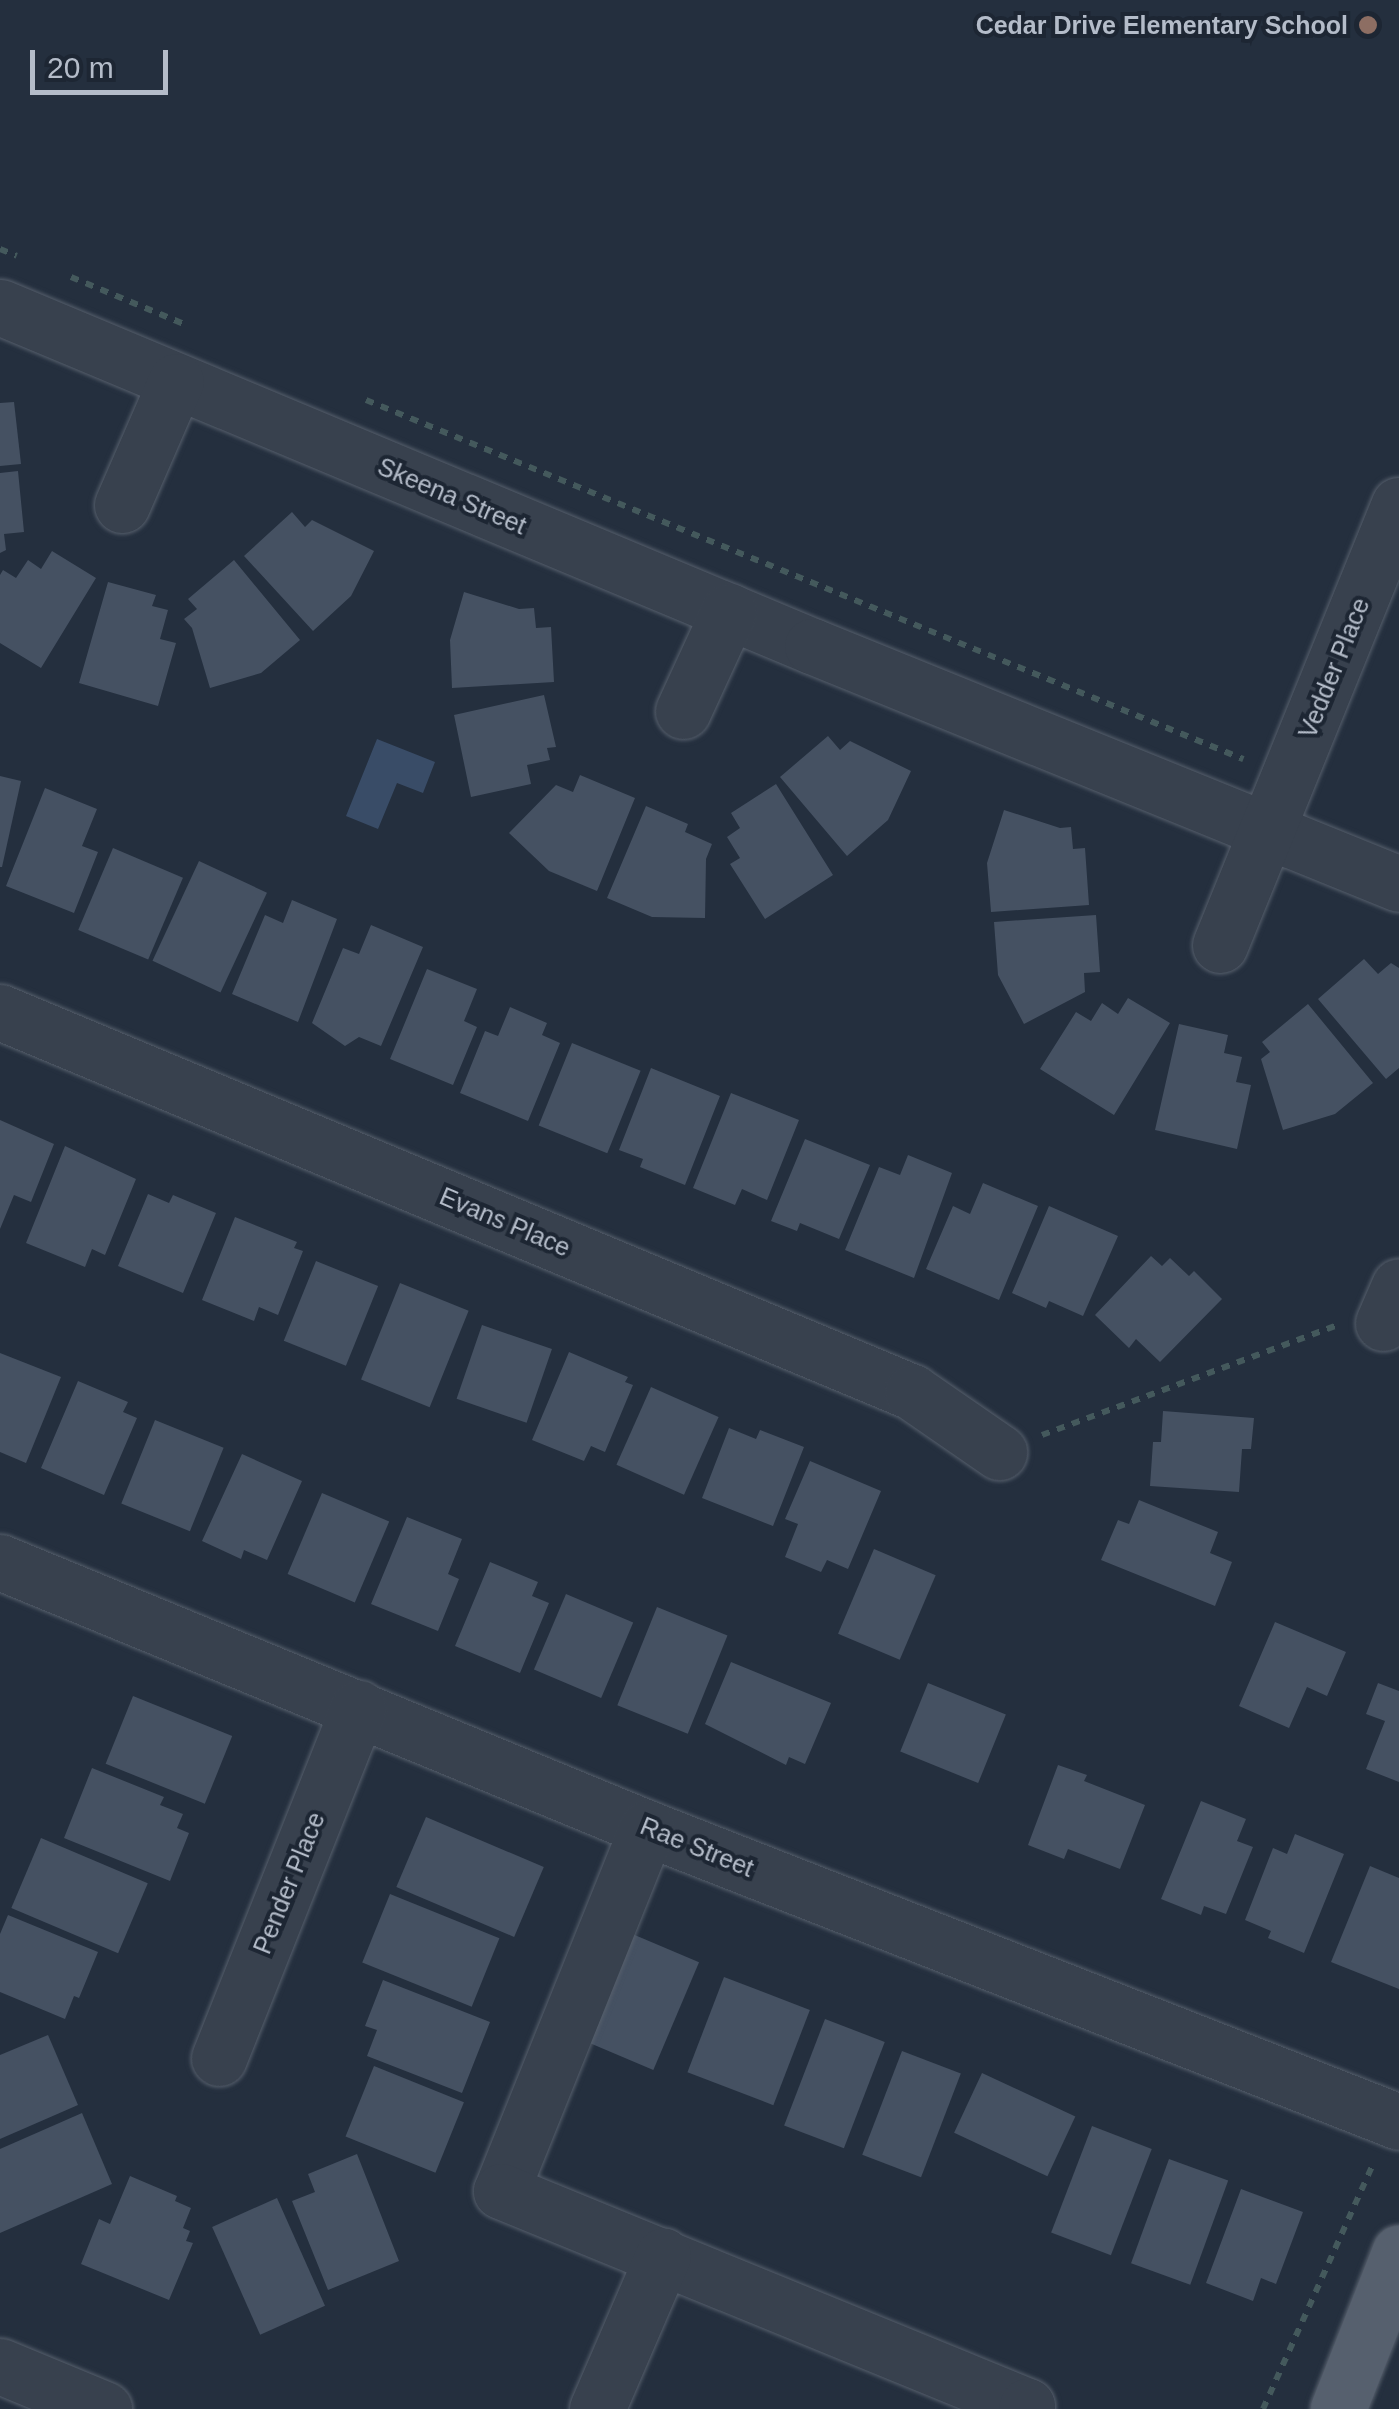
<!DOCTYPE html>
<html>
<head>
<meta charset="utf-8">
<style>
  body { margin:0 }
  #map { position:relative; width:1399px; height:2409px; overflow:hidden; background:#242f3e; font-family:Helvetica,sans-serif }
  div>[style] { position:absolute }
  .water>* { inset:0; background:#394c67 }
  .building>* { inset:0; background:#455162; transform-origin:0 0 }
  .path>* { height:6px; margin-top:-3px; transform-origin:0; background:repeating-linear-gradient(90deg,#44595c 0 8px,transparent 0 16px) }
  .roads { filter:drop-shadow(0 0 2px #565f6c) drop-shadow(0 0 2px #565f6c) }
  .minor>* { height:55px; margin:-27.5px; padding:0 27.5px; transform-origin:27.5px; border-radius:27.5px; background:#38414e }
  .major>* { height:55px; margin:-27.5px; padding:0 27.5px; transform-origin:27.5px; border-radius:27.5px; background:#56606e }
  .dots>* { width:28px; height:28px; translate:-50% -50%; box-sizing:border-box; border:5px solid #1d2633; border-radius:50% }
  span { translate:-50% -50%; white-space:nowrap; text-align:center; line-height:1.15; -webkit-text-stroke:8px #1d2633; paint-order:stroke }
  .poi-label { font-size:25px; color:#b4bcc9; font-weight:700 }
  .right { translate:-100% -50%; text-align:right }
  .street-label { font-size:25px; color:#b4bcc9 }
  .scale { position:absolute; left:30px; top:50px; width:138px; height:45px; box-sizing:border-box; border:5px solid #b4bcc9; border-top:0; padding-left:12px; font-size:30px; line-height:35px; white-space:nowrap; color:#b4bcc9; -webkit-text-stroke:8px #1d2633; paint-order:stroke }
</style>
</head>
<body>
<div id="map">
  <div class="water">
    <div style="clip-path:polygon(377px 739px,435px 762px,423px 793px,397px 783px,378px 829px,346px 816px)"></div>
  </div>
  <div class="building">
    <div style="clip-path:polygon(14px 402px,21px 464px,0 466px,0 403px)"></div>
    <div style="clip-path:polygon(18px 471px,24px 532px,4px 534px,6px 550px,0 553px,0 473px)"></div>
    <div style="clip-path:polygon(292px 512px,305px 527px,312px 520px,374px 551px,351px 596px,313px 631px,244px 556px)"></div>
    <div style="clip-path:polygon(52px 551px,96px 578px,41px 668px,0 643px,0 575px,3px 570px,16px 578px,28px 560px,41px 569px)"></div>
    <div style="clip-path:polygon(234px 560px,300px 640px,261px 673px,210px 688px,192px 628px,184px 619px,197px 609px,188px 599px)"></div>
    <div style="clip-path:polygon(108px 582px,156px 595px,152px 606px,168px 610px,160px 639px,176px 643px,158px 706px,79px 683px)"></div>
    <div style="clip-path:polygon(464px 592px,519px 609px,534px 608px,536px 628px,551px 627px,554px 682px,452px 688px,450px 640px)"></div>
    <div style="clip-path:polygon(544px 695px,556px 747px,547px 748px,550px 760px,527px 765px,531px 784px,471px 797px,454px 715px)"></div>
    <div style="clip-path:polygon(828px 736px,840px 750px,850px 741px,911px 771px,888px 820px,847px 856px,780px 777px)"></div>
    <div style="clip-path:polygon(580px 775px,635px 798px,597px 891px,549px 871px,509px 833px,556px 785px,573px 792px)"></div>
    <div style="clip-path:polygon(0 776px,21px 781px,2px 867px,0 867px)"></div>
    <div style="clip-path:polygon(776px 784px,833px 875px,765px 919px,730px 864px,740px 858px,727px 837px,740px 828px,731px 813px)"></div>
    <div style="clip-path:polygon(45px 788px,97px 809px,82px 846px,98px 852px,74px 913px,6px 886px)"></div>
    <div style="clip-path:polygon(646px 806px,688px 824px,685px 832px,712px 844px,706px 859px,705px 918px,652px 917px,607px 898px)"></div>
    <div style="clip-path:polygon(1004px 810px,1060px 828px,1071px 827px,1073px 849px,1085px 848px,1089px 905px,991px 912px,987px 863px)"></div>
    <div style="left:113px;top:848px;width:76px;height:89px;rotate:23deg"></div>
    <div style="left:199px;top:861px;width:75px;height:110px;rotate:25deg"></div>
    <div style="clip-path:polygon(292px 900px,337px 919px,298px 1022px,232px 994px,265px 915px,283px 923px)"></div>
    <div style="clip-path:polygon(1096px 915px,1100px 972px,1084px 973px,1085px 992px,1024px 1024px,998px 975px,994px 922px)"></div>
    <div style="clip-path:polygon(371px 925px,423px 947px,381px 1046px,359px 1037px,345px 1046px,312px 1023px,343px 948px,359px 954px)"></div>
    <div style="clip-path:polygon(1364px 959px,1378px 974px,1391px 963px,1399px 968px,1399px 1068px,1386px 1079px,1318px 999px)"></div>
    <div style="clip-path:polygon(427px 969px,477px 989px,464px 1021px,477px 1027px,453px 1085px,390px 1059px)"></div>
    <div style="clip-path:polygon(1128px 998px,1170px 1023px,1114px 1115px,1040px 1069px,1076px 1012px,1091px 1021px,1102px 1003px,1118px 1014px)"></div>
    <div style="clip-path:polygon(1308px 1004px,1373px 1083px,1335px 1114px,1283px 1130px,1261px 1059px,1270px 1052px,1262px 1042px)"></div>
    <div style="clip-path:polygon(510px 1007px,547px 1023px,542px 1035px,560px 1043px,528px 1121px,460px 1093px,485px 1031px,498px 1036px)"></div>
    <div style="clip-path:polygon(1179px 1024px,1228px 1035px,1224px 1053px,1242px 1057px,1236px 1082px,1251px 1085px,1237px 1149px,1155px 1130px)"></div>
    <div style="left:572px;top:1043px;width:74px;height:89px;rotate:22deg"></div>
    <div style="clip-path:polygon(651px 1068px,720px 1096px,685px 1185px,640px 1167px,643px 1159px,619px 1150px)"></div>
    <div style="clip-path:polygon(731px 1093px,799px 1120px,767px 1200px,742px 1189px,735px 1205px,693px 1188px)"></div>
    <div style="clip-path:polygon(0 1120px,54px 1144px,31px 1202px,14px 1195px,0 1229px)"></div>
    <div style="clip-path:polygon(805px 1139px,870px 1165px,839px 1239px,800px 1223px,797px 1231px,771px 1221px)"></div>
    <div style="clip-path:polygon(65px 1146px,136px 1179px,105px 1255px,92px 1249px,85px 1267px,26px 1243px)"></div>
    <div style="clip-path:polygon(908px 1155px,952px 1173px,914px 1278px,845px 1250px,879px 1167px,900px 1175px)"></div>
    <div style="clip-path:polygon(983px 1183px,1038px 1206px,999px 1300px,926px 1269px,953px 1206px,970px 1214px)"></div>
    <div style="clip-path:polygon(148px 1194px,169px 1203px,173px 1195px,216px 1213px,183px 1293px,118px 1266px)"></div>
    <div style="clip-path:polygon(1049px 1206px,1118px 1236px,1083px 1316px,1049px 1301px,1046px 1308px,1012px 1293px)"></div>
    <div style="clip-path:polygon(235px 1217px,297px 1242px,294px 1248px,303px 1251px,278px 1315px,259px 1307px,254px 1321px,202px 1300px)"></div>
    <div style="clip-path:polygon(1151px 1256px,1162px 1266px,1170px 1258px,1189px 1276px,1194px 1271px,1222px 1299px,1160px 1362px,1136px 1339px,1129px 1348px,1095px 1315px)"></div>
    <div style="left:316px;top:1261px;width:67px;height:86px;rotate:22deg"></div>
    <div style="left:400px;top:1283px;width:74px;height:104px;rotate:22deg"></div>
    <div style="left:482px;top:1325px;width:74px;height:78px;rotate:19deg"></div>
    <div style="clip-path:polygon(569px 1352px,628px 1377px,625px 1382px,633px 1385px,605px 1452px,591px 1446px,584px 1461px,532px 1440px)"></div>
    <div style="clip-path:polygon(0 1353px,61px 1377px,26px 1463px,0 1452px)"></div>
    <div style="clip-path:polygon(78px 1381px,128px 1402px,123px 1412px,137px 1418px,104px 1495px,41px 1468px)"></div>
    <div style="left:651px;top:1387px;width:74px;height:85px;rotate:24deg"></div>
    <div style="clip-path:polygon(1163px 1411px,1254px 1418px,1251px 1449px,1242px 1449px,1239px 1492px,1150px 1486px,1153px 1442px,1161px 1442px)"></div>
    <div style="left:155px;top:1420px;width:74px;height:90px;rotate:22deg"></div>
    <div style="clip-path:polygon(729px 1428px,756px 1439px,760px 1430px,804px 1447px,773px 1526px,702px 1498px)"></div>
    <div style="clip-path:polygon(242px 1454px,302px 1481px,267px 1560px,244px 1550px,241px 1559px,202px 1541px)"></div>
    <div style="clip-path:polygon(810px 1461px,881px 1491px,848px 1569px,827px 1560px,821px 1572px,785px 1557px,798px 1524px,785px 1519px)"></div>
    <div style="left:322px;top:1493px;width:73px;height:88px;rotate:23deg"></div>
    <div style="clip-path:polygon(1139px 1500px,1218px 1532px,1210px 1553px,1232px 1562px,1215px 1606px,1101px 1560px,1118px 1520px,1129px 1524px)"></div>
    <div style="clip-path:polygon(407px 1517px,462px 1539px,448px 1574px,459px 1579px,438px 1631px,371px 1604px)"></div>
    <div style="left:874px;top:1549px;width:67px;height:92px;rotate:23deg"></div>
    <div style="clip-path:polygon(490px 1562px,538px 1582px,532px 1596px,549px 1603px,520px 1673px,455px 1646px)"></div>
    <div style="left:566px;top:1594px;width:73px;height:82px;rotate:23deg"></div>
    <div style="left:657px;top:1607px;width:76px;height:106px;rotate:22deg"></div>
    <div style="clip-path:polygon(1275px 1622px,1346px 1652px,1327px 1696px,1307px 1687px,1289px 1728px,1239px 1706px)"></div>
    <div style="clip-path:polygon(731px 1662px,831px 1703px,805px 1764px,789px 1757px,786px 1765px,705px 1724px)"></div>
    <div style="left:928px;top:1683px;width:84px;height:74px;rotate:22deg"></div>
    <div style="clip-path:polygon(1378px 1683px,1399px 1691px,1399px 1782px,1366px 1769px,1385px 1721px,1366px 1714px)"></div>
    <div style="left:133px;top:1696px;width:107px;height:73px;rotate:22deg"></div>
    <div style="clip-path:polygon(1058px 1765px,1087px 1775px,1084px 1781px,1145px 1805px,1120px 1869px,1068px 1849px,1064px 1859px,1028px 1845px)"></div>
    <div style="clip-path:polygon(92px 1768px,164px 1797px,160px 1805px,183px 1814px,177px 1828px,189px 1833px,170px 1881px,64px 1838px)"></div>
    <div style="clip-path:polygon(1201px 1801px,1246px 1819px,1237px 1841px,1253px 1847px,1226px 1914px,1204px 1906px,1201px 1915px,1161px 1899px)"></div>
    <div style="left:426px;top:1817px;width:128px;height:76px;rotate:23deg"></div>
    <div style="clip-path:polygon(1295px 1834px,1344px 1854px,1304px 1953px,1268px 1938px,1271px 1931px,1245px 1920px,1273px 1848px,1287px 1854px)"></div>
    <div style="left:41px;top:1838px;width:116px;height:76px;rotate:23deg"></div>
    <div style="clip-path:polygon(1370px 1866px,1399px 1878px,1399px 1989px,1331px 1962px)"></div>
    <div style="left:390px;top:1894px;width:118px;height:74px;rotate:22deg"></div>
    <div style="clip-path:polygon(8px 1915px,98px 1952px,79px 1998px,74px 1996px,65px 2019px,0 1992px,0 1934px)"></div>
    <div style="left:630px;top:1933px;width:75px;height:117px;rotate:23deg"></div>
    <div style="left:724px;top:1977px;width:92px;height:102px;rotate:21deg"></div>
    <div style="clip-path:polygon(383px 1980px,490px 2022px,462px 2093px,367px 2056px,377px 2030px,365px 2026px)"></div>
    <div style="left:825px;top:2019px;width:64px;height:114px;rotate:21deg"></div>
    <div style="clip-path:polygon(48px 2035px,78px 2105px,0 2139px,0 2055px)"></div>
    <div style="left:902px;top:2051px;width:63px;height:111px;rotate:21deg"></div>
    <div style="left:374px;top:2066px;width:97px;height:76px;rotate:22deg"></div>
    <div style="left:982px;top:2073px;width:103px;height:66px;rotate:25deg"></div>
    <div style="clip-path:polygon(82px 2113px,112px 2184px,0 2233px,0 2149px)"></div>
    <div style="left:1092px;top:2126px;width:64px;height:114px;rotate:21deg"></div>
    <div style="clip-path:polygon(357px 2154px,399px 2261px,328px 2290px,292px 2201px,315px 2192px,308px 2174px)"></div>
    <div style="left:1169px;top:2159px;width:63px;height:111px;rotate:20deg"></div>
    <div style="clip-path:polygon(130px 2176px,177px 2196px,175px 2201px,191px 2208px,183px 2228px,190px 2231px,186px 2241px,193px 2243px,169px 2300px,81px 2264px,99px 2219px,110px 2224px)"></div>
    <div style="clip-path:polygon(1241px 2189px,1303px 2212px,1276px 2284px,1261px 2278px,1253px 2301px,1206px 2283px)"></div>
    <div style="left:277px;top:2198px;width:118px;height:71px;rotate:66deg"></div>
  </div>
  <div class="path">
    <div style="left:0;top:249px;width:18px;rotate:22deg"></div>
    <div style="left:71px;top:277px;width:122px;rotate:22.6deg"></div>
    <div style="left:366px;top:400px;width:948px;rotate:22.26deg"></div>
    <div style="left:1042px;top:1435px;width:313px;rotate:-20.4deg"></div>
    <div style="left:1263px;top:2409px;width:269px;rotate:-65.8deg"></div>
  </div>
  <div class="roads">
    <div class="minor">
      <div style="left:0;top:307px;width:880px;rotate:22.66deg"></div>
      <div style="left:812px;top:646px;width:633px;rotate:22.07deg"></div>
      <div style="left:122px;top:505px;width:135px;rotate:-66.5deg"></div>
      <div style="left:683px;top:711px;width:110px;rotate:-65.3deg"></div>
      <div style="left:1220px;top:945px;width:475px;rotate:-67.9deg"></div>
      <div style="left:0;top:1012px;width:988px;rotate:22.62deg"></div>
      <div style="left:912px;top:1392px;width:106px;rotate:34.6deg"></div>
      <div style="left:1383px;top:1323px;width:40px;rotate:-66.6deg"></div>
      <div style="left:0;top:1562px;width:700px;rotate:22.35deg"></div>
      <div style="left:647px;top:1828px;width:807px;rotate:21.35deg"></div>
      <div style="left:647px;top:1828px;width:391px;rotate:111.9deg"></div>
      <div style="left:501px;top:2191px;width:568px;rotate:22.23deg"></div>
      <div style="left:1027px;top:2406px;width:3px;rotate:108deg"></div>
      <div style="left:219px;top:2058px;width:377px;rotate:-68.3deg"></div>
      <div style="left:0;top:2366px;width:113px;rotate:22.5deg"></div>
      <div style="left:597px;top:2409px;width:167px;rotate:-66.7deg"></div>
    </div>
    <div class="major">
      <div style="left:1338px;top:2409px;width:168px;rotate:-68.6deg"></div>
    </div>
  </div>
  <div class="dots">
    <div style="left:1368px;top:25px;background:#8d6e63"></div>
  </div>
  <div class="poi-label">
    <span class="right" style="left:1348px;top:25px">Cedar Drive Elementary School</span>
  </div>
  <div class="street-label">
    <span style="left:452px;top:496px;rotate:23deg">Skeena Street</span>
    <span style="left:1334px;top:668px;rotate:-68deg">Vedder Place</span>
    <span style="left:505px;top:1222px;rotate:23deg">Evans Place</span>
    <span style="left:697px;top:1847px;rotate:22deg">Rae Street</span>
    <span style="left:289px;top:1883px;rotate:-68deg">Pender Place</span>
  </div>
  <div class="scale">20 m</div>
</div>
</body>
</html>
